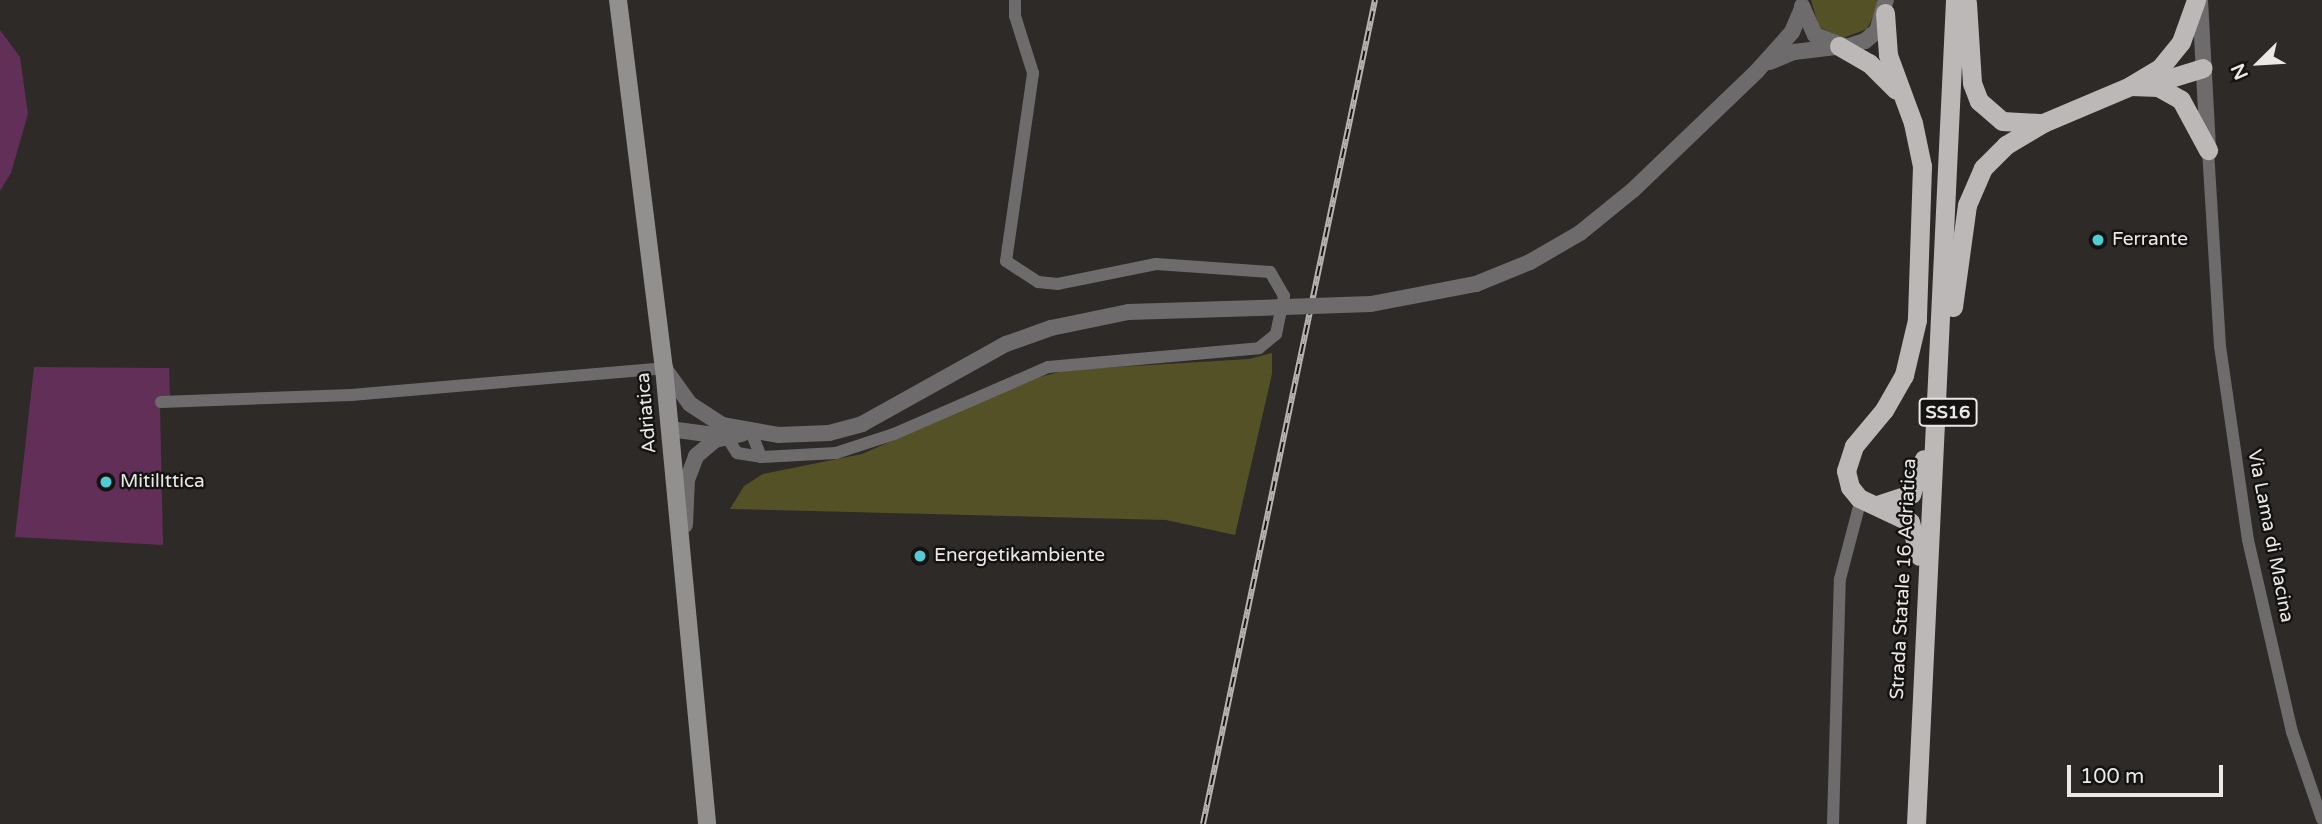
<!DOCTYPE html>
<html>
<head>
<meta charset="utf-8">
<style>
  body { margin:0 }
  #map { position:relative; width:2322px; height:824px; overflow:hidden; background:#2d2a28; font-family:"Varela Round",sans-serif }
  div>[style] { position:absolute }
  .green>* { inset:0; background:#545126 }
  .water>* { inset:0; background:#622f58 }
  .minor>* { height:12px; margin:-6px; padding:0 6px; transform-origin:6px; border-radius:6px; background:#6d6b6b }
  .tertiary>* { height:16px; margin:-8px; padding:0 8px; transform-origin:8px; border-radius:8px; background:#6d6b6b }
  .secondary>* { height:18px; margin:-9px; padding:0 9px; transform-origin:9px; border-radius:9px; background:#928f8f }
  .trunk>* { height:19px; margin:-9.5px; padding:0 9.5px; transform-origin:9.5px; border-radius:9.5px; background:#bcb8b8 }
  .rail>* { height:6px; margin-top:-3px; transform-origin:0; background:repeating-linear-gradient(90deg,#141312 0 10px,#b6b3b2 0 20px); box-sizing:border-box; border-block:2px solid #b6b3b2 }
  .tertiary-bridge>* { height:16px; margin:-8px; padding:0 8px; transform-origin:8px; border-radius:8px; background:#6d6b6b }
  .dots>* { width:19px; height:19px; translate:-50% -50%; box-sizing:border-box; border:4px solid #141312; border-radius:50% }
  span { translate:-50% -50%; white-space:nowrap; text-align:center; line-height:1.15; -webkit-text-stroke:5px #141312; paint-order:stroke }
  .shield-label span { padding:2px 5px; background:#141312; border:2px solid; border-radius:5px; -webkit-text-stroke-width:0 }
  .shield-label { font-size:18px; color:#ebe8e8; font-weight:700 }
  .poi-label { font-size:19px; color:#ebe8e8 }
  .left { translate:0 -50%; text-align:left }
  .street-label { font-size:19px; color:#ebe8e8 }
  .north { position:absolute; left:2224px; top:28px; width:70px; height:70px; -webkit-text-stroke:5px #141312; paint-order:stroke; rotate:246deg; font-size:19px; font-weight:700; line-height:28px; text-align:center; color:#ebe8e8 }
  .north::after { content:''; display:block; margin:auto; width:24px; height:32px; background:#ebe8e8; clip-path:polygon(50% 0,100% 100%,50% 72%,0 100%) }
  .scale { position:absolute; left:2067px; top:765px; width:156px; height:32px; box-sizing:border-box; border:4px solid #ebe8e8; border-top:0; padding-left:9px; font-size:21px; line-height:24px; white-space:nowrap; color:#ebe8e8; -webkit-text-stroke:5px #141312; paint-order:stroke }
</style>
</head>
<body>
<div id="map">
  <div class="green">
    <div style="clip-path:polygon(1811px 0,1877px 0,1878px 6px,1867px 29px,1843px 38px,1819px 27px)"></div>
    <div style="clip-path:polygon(1272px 353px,1272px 374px,1235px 535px,1166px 520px,730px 509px,744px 486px,763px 474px,862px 454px,1032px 379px,1067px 370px,1249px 359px)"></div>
  </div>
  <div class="water">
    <div style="clip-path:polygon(0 30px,20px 57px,28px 114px,11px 173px,0 191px)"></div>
    <div style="clip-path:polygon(34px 367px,169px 368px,170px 397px,160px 406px,163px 545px,15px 537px)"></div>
  </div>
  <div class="minor">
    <div style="left:2208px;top:150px;width:196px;rotate:86.5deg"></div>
    <div style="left:2220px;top:346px;width:196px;rotate:81.8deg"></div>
    <div style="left:2248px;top:540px;width:197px;rotate:77.1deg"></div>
    <div style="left:2292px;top:732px;width:92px;rotate:71deg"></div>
    <div style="left:161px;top:402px;width:190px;rotate:-2.1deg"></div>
    <div style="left:351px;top:395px;width:314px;rotate:-4.9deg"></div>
    <div style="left:751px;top:432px;width:27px;rotate:68deg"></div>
    <div style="left:726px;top:436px;width:20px;rotate:57deg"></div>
    <div style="left:737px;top:453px;width:24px;rotate:9deg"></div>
    <div style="left:761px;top:457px;width:75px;rotate:-3.1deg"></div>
    <div style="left:836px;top:453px;width:61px;rotate:-18.1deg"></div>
    <div style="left:894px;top:434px;width:168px;rotate:-23.5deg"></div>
    <div style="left:1048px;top:367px;width:212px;rotate:-5.1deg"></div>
    <div style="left:1259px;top:348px;width:22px;rotate:-39deg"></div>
    <div style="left:1276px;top:334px;width:39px;rotate:-78deg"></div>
    <div style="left:1284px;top:296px;width:28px;rotate:-120deg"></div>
    <div style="left:1270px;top:272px;width:114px;rotate:-176deg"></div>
    <div style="left:1156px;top:264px;width:100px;rotate:168.5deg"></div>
    <div style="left:1058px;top:284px;width:20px;rotate:-174deg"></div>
    <div style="left:1038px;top:282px;width:38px;rotate:-147deg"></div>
    <div style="left:1006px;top:261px;width:190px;rotate:-81.8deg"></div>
    <div style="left:1033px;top:73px;width:60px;rotate:-107.5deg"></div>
    <div style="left:1015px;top:16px;width:16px;rotate:-90deg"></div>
    <div style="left:1833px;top:824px;width:245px;rotate:-88.4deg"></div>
    <div style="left:1840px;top:579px;width:83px;rotate:-75.3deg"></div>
  </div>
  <div class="tertiary">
    <div style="left:2200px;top:0;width:147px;rotate:86.9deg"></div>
    <div style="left:1802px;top:6px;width:32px;rotate:66deg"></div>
    <div style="left:1815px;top:35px;width:33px;rotate:21deg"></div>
    <div style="left:1846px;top:47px;width:20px;rotate:-18deg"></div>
    <div style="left:1865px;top:41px;width:16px;rotate:-40deg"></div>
    <div style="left:1877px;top:31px;width:32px;rotate:-74deg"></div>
    <div style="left:1770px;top:62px;width:26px;rotate:-23deg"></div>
    <div style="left:1794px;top:52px;width:42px;rotate:-6.8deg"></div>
    <div style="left:1371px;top:304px;width:107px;rotate:-10.8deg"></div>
    <div style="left:1476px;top:284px;width:58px;rotate:-22.2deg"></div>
    <div style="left:1530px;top:262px;width:58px;rotate:-30.1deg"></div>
    <div style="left:1580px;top:233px;width:68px;rotate:-39.1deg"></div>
    <div style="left:1633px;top:190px;width:172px;rotate:-43.8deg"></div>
    <div style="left:1757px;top:71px;width:52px;rotate:-48.1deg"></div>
    <div style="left:1792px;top:32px;width:25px;rotate:-67deg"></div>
    <div style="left:664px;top:368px;width:44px;rotate:54.2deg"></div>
    <div style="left:690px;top:404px;width:38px;rotate:33deg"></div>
    <div style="left:722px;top:425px;width:57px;rotate:10.1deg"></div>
    <div style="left:778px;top:435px;width:51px;rotate:-2.2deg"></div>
    <div style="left:829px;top:433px;width:34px;rotate:-15deg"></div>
    <div style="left:862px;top:424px;width:165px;rotate:-29.1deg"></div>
    <div style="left:1006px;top:344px;width:48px;rotate:-19.6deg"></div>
    <div style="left:1051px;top:328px;width:79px;rotate:-11.7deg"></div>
    <div style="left:1128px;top:312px;width:130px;rotate:-1.8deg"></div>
    <div style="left:670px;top:429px;width:52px;rotate:7.7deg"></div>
    <div style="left:685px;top:525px;width:45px;rotate:-87.5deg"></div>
    <div style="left:687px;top:480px;width:26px;rotate:-69deg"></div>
    <div style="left:696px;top:456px;width:25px;rotate:-40deg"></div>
    <div style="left:715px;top:440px;width:28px;rotate:-13deg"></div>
  </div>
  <div class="secondary">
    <div style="left:618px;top:0;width:371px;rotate:82.9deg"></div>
    <div style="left:664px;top:368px;width:458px;rotate:84.6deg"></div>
  </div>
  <div class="trunk">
    <div style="left:1967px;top:3px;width:80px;rotate:86.4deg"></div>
    <div style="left:1972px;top:83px;width:19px;rotate:69deg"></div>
    <div style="left:1979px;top:101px;width:30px;rotate:41deg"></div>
    <div style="left:2002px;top:121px;width:37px;rotate:3deg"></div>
    <div style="left:1885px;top:13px;width:42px;rotate:85.9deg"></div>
    <div style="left:1888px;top:55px;width:72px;rotate:69.8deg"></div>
    <div style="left:1913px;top:123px;width:44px;rotate:78.2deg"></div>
    <div style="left:1922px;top:166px;width:154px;rotate:91.9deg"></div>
    <div style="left:1917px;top:320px;width:57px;rotate:103.3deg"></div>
    <div style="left:1904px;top:375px;width:40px;rotate:119.7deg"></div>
    <div style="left:1884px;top:410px;width:47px;rotate:129.8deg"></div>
    <div style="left:1854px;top:446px;width:26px;rotate:108deg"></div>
    <div style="left:1846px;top:471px;width:16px;rotate:76deg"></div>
    <div style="left:1850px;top:487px;width:14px;rotate:51deg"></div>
    <div style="left:1859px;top:498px;width:56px;rotate:25.2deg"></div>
    <div style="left:1910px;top:522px;width:35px;rotate:75deg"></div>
    <div style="left:1839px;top:46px;width:34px;rotate:30deg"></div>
    <div style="left:1869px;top:63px;width:38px;rotate:45deg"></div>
    <div style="left:2151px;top:84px;width:54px;rotate:-17.1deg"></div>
    <div style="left:2131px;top:86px;width:27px;rotate:2deg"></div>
    <div style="left:2158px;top:87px;width:26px;rotate:29deg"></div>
    <div style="left:2181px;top:100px;width:57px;rotate:61.6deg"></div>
    <div style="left:1953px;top:307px;width:103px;rotate:-82.2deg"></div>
    <div style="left:1967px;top:205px;width:40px;rotate:-66.6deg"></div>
    <div style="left:1983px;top:168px;width:33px;rotate:-45deg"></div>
    <div style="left:2006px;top:145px;width:43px;rotate:-30.7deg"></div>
    <div style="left:2043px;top:123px;width:95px;rotate:-23deg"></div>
    <div style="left:2130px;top:86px;width:35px;rotate:-31deg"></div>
    <div style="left:2160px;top:68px;width:33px;rotate:-51deg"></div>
    <div style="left:2181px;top:42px;width:45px;rotate:-70.3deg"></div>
    <div style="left:1877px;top:505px;width:36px;rotate:-18deg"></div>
    <div style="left:1911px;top:494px;width:37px;rotate:-70deg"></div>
    <div style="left:1916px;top:824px;width:825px;rotate:-87.29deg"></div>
  </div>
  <div class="rail">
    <div style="left:1203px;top:824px;width:842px;rotate:-78.21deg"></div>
  </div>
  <div class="tertiary-bridge">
    <div style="left:1258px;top:308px;width:113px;rotate:-2deg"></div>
  </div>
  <div class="dots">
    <div style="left:2098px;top:240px;background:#51ccd5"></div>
    <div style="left:106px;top:482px;background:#51ccd5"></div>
    <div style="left:920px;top:556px;background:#51ccd5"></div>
  </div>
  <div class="shield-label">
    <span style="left:1948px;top:412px">SS16</span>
  </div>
  <div class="poi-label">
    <span class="left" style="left:2112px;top:240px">Ferrante</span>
    <span class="left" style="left:120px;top:482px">MitilIttica</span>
    <span class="left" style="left:934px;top:556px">Energetikambiente</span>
  </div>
  <div class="street-label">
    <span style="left:647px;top:413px;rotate:-95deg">Adriatica</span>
    <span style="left:2270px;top:536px;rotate:79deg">Via Lama di Macina</span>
    <span style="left:1904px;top:579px;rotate:-87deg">Strada Statale 16 Adriatica</span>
  </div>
  <div class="north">N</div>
  <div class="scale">100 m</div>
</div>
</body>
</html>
